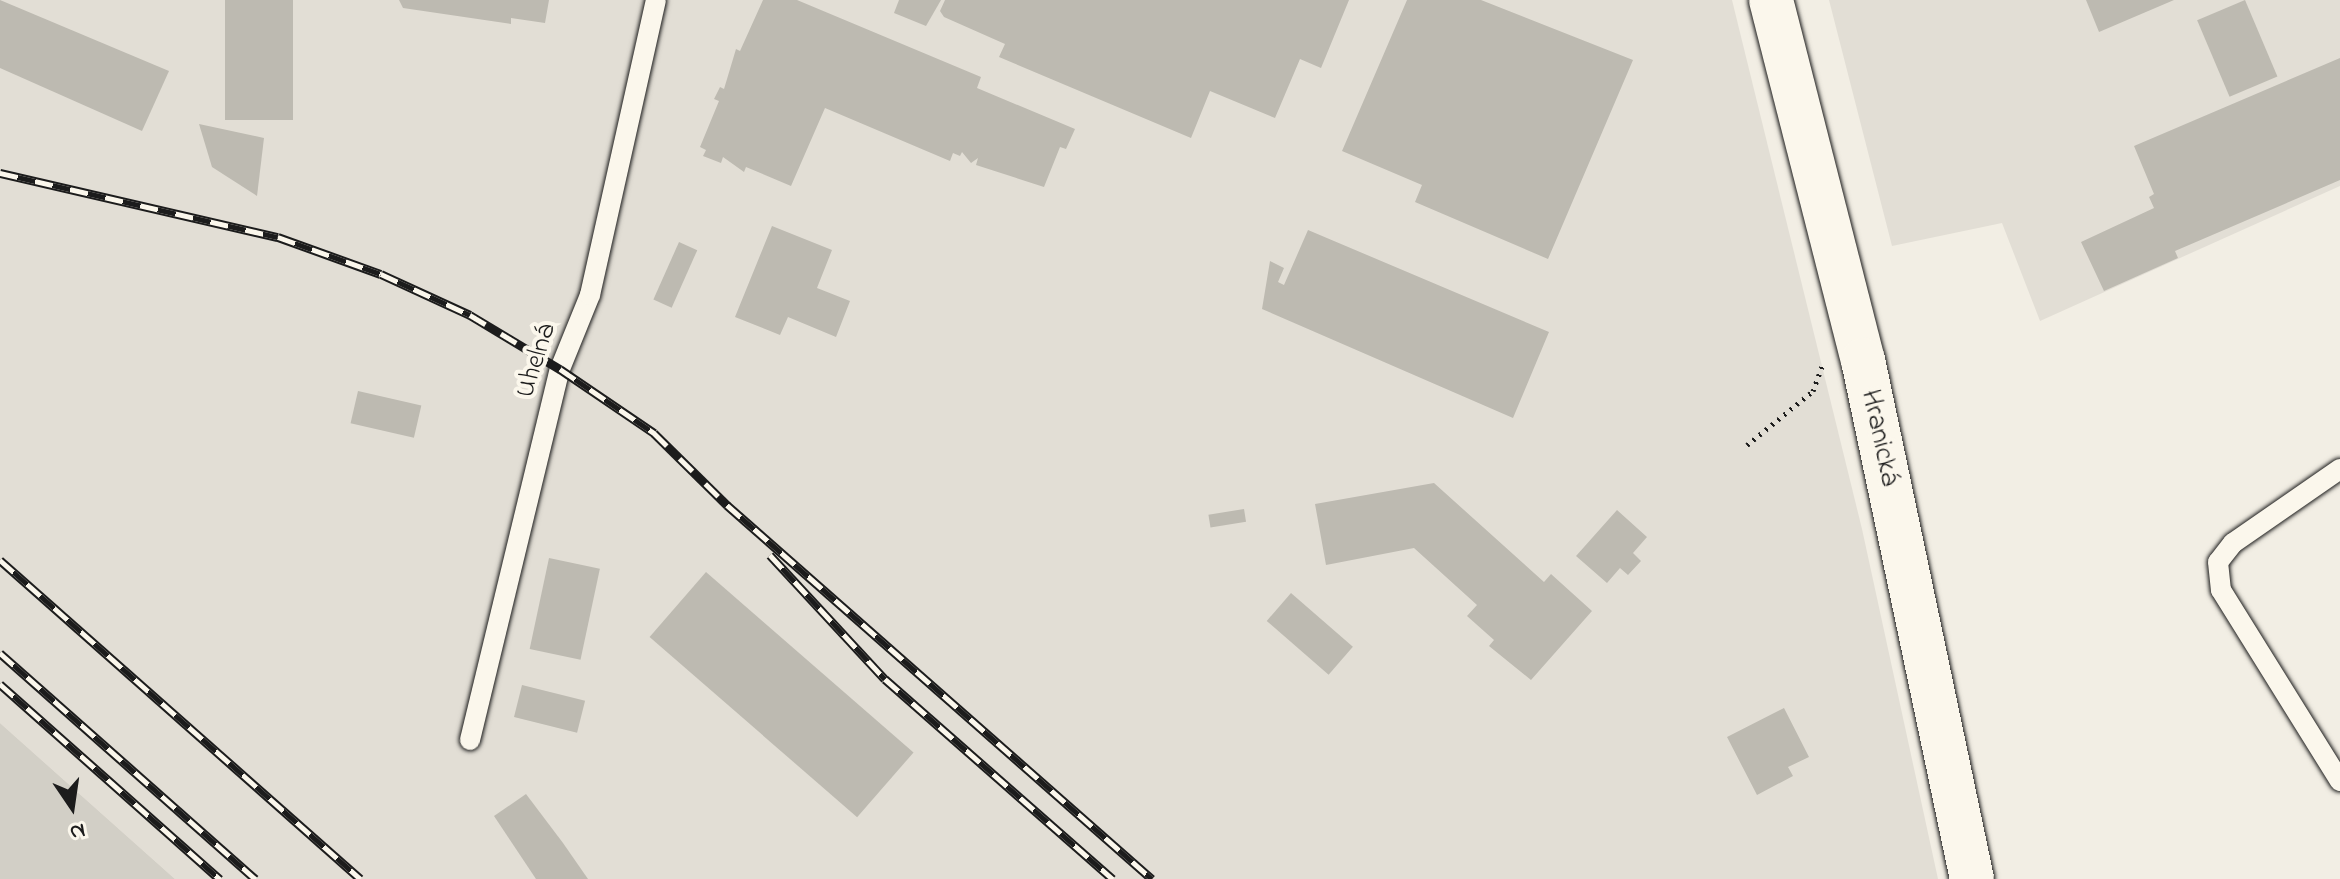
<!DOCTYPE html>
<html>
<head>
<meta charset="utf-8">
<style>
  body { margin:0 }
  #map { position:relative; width:2340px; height:879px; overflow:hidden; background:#f2eee4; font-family:"Indie Flower",sans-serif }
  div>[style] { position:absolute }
  .built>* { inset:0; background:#e2ded5 }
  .green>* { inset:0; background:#d2cfc6 }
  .building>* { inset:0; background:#bdbab1; transform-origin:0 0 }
  .path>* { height:5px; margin-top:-2.5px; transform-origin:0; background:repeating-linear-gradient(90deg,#1c1c1c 0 2px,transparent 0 8px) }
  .roads { filter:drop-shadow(0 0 2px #1c1c1c) drop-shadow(0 0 2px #1c1c1c) }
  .lane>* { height:20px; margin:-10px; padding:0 10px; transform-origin:10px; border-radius:10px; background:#fbf7ec }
  .secondary>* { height:44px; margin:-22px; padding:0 22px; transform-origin:22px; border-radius:22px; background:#fbf7ec }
  .rail>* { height:9px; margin-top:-4.5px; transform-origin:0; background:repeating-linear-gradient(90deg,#fbf7ec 0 18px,#1c1c1c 0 36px); box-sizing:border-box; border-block:2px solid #1c1c1c }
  span { translate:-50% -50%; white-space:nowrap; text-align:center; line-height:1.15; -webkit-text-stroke:8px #fbf7ec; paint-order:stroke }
  .street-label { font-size:28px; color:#1c1c1c }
  .north { position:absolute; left:32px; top:767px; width:80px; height:80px; -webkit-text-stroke:6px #fbf7ec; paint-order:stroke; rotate:167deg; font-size:22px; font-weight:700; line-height:32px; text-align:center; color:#1c1c1c }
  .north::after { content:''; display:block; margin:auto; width:28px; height:36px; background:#1c1c1c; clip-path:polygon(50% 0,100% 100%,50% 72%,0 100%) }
</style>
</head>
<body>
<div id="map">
  <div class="built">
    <div style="clip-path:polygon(0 0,1732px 0,1862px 529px,1938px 879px,175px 879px,0 723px)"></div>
    <div style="clip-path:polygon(1829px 0,2340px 0,2340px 186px,2040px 321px,2002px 223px,1892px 246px)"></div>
  </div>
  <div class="green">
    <div style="clip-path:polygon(0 723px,175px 879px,0 879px)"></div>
  </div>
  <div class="building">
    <div style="clip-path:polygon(0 0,169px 71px,142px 131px,0 68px)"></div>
    <div style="left:225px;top:0;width:68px;height:120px"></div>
    <div style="clip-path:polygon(399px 0,549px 0,545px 23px,511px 18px,511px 24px,403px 8px)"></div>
    <div style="clip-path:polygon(763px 0,797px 0,981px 77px,977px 88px,1075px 129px,1066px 149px,1060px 147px,1044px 187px,976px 165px,978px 158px,971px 163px,962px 152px,960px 156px,953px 153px,950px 161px,825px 108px,791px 186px,746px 167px,744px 172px,723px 157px,721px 163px,703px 156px,706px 150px,700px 147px,719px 101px,714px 99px,720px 87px,724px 89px,736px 49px,740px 51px)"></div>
    <div style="clip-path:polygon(899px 0,941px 0,926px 26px,894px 13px)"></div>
    <div style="clip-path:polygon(945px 0,1349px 0,1321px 68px,1300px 59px,1275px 118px,1210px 91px,1191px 138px,999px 57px,1005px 44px,944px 17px,940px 11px)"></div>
    <div style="clip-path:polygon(1407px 0,1481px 0,1633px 60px,1548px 259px,1415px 202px,1422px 185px,1342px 151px)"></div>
    <div style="clip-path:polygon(2086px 0,2174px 0,2099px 32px)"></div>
    <div style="left:2245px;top:0;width:83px;height:52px;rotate:67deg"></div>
    <div style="clip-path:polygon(2340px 58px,2340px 180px,2175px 251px,2178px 258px,2104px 291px,2081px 242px,2154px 208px,2149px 197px,2154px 194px,2134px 146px)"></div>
    <div style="clip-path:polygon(199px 124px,264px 138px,257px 196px,212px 167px)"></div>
    <div style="clip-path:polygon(772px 226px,832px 250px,817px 288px,850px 301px,836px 337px,788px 317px,780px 335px,735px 317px)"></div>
    <div style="clip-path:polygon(1308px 230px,1549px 332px,1513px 418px,1262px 309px,1270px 261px,1284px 268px,1278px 282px,1284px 285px)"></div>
    <div style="left:679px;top:242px;width:20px;height:63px;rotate:24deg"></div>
    <div style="left:358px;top:391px;width:65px;height:33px;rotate:13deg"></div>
    <div style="clip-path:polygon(1434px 483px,1544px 582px,1551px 574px,1592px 611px,1531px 680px,1489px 646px,1494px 640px,1467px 616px,1477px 605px,1414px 548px,1326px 565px,1315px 504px)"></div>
    <div style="left:1244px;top:509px;width:13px;height:36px;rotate:81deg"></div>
    <div style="clip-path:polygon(1617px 510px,1647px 537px,1633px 553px,1641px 561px,1628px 575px,1620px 568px,1607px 583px,1576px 556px)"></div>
    <div style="left:549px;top:558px;width:52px;height:93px;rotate:12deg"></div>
    <div style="left:706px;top:572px;width:275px;height:86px;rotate:41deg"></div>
    <div style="left:1291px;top:593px;width:82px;height:37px;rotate:41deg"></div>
    <div style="left:522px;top:685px;width:65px;height:33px;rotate:14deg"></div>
    <div style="clip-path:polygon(1784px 708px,1809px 757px,1788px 767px,1793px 776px,1757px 795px,1727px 737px)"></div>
    <div style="clip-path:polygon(526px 794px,563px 843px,588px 879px,536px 879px,494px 816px)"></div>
  </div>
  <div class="path">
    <div style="left:1747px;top:445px;width:85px;rotate:-39.3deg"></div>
    <div style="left:1813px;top:391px;width:27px;rotate:-70deg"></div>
  </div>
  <div class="roads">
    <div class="lane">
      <div style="left:2340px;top:469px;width:130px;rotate:145.3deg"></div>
      <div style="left:2233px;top:543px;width:24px;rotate:128deg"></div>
      <div style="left:2218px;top:562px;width:28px;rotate:84deg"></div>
      <div style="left:2221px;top:590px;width:225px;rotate:58.1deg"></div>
      <div style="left:470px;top:740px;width:382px;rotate:-76.4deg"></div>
      <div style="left:560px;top:369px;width:80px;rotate:-67.9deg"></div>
      <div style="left:590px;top:295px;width:302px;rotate:-77.4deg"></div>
    </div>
    <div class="secondary">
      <div style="left:1771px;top:0;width:372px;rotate:75.7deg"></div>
      <div style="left:1863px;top:360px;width:530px;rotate:78.14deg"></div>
    </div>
  </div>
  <div class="rail">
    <div style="left:0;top:173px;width:285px;rotate:13deg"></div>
    <div style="left:278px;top:237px;width:109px;rotate:19.8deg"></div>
    <div style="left:381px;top:274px;width:98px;rotate:24.7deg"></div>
    <div style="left:470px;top:315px;width:105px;rotate:31deg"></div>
    <div style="left:560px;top:369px;width:114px;rotate:34.2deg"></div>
    <div style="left:654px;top:433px;width:103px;rotate:44.6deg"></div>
    <div style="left:727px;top:505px;width:566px;rotate:41.35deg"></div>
    <div style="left:770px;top:555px;width:169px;rotate:47.2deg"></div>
    <div style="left:885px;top:679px;width:303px;rotate:41.3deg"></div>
    <div style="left:0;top:560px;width:481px;rotate:41.5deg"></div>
    <div style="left:0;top:653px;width:341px;rotate:41.5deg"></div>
    <div style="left:0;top:684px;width:294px;rotate:41.6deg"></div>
  </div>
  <div class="street-label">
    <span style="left:537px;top:361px;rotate:-72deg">Uhelná</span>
    <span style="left:1879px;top:438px;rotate:78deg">Hranická</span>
  </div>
  <div class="north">N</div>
</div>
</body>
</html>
